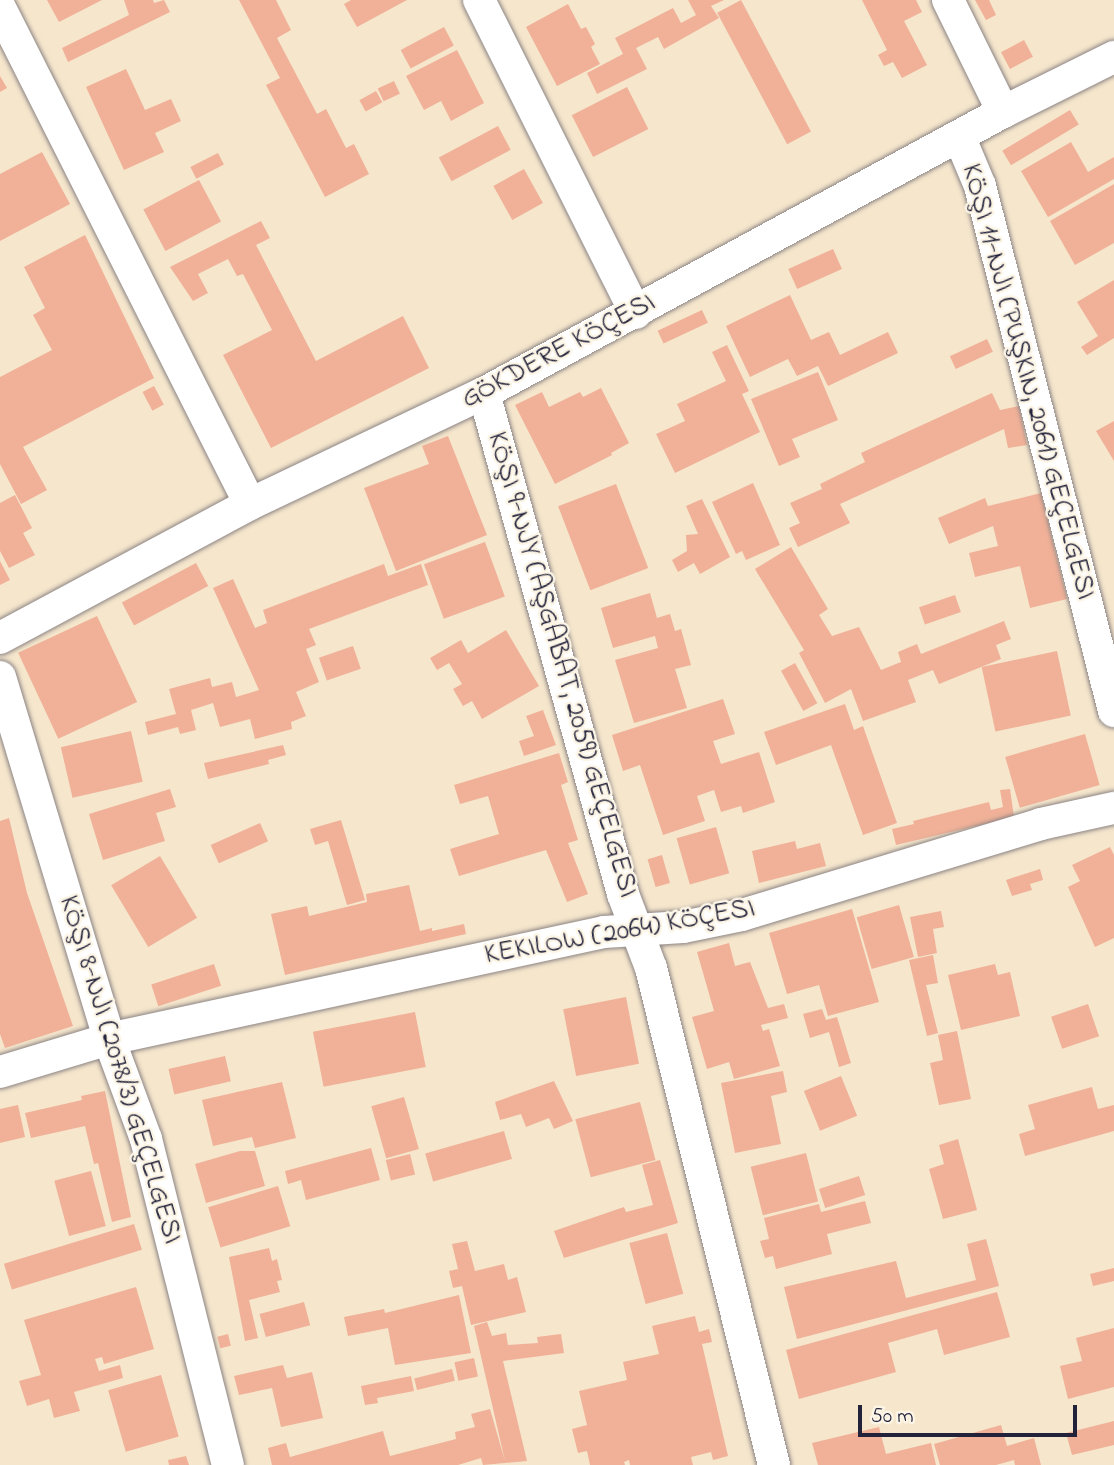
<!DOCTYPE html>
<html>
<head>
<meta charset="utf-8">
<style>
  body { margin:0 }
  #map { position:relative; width:1114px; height:1465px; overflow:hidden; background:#f5e6cc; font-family:"Indie Flower",sans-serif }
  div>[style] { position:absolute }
  .building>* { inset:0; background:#f0b198; transform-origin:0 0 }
  .roads { filter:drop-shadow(0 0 2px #8c8484) drop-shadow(0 0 2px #8c8484) }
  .minor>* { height:32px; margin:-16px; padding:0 16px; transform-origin:16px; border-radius:16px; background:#fff }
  span { translate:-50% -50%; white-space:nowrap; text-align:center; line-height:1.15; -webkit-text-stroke:5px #fcf5e5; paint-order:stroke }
  .street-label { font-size:28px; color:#22223b }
  .scale { position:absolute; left:858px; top:1405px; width:219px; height:32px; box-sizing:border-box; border:4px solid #22223b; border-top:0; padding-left:9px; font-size:21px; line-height:24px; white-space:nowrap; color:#22223b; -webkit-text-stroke:5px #fcf5e5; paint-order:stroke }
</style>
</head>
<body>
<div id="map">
  <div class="building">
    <div style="clip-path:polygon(47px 0,102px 0,59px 22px)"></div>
    <div style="clip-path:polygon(124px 0,153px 0,154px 3px,164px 0,170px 12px,68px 62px,62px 48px,129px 15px)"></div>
    <div style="clip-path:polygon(239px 0,276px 0,291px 30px,277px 38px,317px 114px,326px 109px,346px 148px,354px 144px,369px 174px,325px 197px,266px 85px,280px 78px)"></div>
    <div style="clip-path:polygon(351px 0,407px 0,357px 27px,344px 4px)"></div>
    <div style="clip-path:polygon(688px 0,724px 0,711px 6px,719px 18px,664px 49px,658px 37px,636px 48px,647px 69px,597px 94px,587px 73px,623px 54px,615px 38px,673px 8px,681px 23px,696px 15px)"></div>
    <div style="left:741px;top:0;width:149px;height:27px;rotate:62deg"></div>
    <div style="clip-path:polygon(862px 0,916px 0,922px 12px,904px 21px,927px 65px,902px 78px,893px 62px,884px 66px,878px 55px,887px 50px)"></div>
    <div style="clip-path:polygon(975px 0,989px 0,996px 15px,986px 20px)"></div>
    <div style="clip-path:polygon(568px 4px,581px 29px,586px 27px,595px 44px,591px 47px,600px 64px,557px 86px,526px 27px)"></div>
    <div style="left:444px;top:27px;width:21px;height:49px;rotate:62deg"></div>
    <div style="left:1024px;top:40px;width:19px;height:26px;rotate:62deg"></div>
    <div style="clip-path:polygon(457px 50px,484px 103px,451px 121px,441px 101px,424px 110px,406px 76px)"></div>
    <div style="clip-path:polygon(126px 69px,145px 110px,171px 99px,181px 121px,155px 133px,164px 152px,124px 170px,86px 87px)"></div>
    <div style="clip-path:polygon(0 76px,7px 88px,0 92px)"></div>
    <div style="left:394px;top:81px;width:14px;height:18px;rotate:65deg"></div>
    <div style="left:627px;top:87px;width:47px;height:62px;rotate:63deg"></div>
    <div style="left:376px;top:91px;width:13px;height:19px;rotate:61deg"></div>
    <div style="left:1070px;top:110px;width:17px;height:79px;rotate:59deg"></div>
    <div style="left:498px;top:126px;width:27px;height:67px;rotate:62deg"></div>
    <div style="clip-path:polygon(1071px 142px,1088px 172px,1114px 157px,1114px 179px,1048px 217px,1021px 171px)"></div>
    <div style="clip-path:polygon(42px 152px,70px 204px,0 241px,0 174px)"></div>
    <div style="left:218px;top:153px;width:13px;height:31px;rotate:63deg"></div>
    <div style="left:524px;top:169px;width:39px;height:35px;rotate:61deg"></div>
    <div style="left:199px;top:180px;width:47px;height:63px;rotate:62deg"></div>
    <div style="clip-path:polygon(1114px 184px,1114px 243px,1075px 265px,1050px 221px)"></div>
    <div style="clip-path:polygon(261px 221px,270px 238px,256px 245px,316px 361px,403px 316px,429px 368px,271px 448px,223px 355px,272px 330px,243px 274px,237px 276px,228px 259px,198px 274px,208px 293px,193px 301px,170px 267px)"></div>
    <div style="clip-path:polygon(85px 235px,154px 378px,23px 447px,47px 490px,21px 504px,0 464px,0 377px,52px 350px,33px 315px,45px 308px,24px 267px)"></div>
    <div style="left:833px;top:249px;width:22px;height:49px;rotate:66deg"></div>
    <div style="clip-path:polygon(1114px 280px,1114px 338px,1087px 355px,1081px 347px,1098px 336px,1077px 302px)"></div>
    <div style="clip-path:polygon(790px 295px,811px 340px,829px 332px,840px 355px,888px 332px,898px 353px,828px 386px,818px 366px,797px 376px,788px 359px,750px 377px,726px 326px)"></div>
    <div style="left:702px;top:310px;width:14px;height:49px;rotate:65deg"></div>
    <div style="left:987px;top:339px;width:14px;height:41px;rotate:65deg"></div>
    <div style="clip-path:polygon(727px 345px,749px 391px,742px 394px,760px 432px,675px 473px,656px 434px,685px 421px,677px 404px,726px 381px,712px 352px)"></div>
    <div style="clip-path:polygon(818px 372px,838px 420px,792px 439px,800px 457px,779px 466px,751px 399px)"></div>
    <div style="left:154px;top:386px;width:21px;height:13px;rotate:62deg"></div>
    <div style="clip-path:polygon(601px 388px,629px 443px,611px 453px,612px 455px,555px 484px,515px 405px,542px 392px,549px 407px,580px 392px,583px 397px)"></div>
    <div style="clip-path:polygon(992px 393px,1000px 410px,1019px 406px,1027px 445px,1008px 448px,1004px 429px,840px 504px,850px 523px,798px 547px,789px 528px,800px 523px,790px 503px,822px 489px,820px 484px,865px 462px,861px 453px)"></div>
    <div style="clip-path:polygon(1114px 421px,1114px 461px,1096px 431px)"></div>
    <div style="clip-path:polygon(448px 436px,487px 535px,396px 571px,364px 488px,429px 464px,422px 446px)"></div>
    <div style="clip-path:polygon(753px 483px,780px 545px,746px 560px,742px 551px,736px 554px,712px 502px)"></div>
    <div style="left:616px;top:484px;width:90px;height:62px;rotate:69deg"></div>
    <div style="clip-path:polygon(1041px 493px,1067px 599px,1030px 608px,1020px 566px,975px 577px,969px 553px,998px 546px,993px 526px,949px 544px,938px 518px,985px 498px,988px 506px)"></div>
    <div style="clip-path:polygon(15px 495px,32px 528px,23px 533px,35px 555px,9px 568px,0 551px,0 503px)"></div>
    <div style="clip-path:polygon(702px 499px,730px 557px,700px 574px,694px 563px,678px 572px,672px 560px,687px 551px,686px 535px,698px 534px,686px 506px)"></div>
    <div style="left:485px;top:542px;width:58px;height:65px;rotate:70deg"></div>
    <div style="clip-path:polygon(791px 547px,828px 609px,819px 615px,832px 636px,859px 627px,881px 670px,901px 662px,898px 652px,917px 644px,921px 654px,1004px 621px,1011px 639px,996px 645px,1001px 659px,939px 684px,933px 670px,908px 680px,916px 702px,863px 721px,851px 689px,825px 703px,799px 653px,804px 650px,755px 569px)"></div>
    <div style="clip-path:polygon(0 561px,10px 580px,0 585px)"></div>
    <div style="left:196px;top:563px;width:26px;height:84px;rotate:62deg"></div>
    <div style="clip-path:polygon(384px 564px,388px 576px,421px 564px,428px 585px,309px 629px,316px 645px,306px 649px,319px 682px,296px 692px,306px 716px,291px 722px,292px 729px,255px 739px,250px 719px,220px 727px,213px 703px,191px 710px,196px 730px,180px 734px,178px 727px,148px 735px,145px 722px,176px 714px,169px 689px,210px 678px,212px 687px,232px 682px,236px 697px,259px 690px,213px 588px,233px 579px,255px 628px,267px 623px,263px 610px)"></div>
    <div style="clip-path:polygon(650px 593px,657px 618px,670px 614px,675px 631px,681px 629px,691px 665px,675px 669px,687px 708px,634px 723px,615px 660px,658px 648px,655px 636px,613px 648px,601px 608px)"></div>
    <div style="left:955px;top:595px;width:18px;height:38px;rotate:71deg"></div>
    <div style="left:97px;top:616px;width:95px;height:87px;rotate:65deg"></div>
    <div style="clip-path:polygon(506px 630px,539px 686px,482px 719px,472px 701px,463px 706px,453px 689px,462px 684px,449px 663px,437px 670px,430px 658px,461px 640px,468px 653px)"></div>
    <div style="left:353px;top:646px;width:24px;height:36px;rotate:71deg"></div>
    <div style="left:1057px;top:651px;width:66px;height:77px;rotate:78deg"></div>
    <div style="left:795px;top:663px;width:46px;height:16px;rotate:61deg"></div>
    <div style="clip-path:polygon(723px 699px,735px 734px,713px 741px,721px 764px,759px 752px,775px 802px,743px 813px,741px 806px,721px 812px,714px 790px,697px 796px,705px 821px,663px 835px,640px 765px,623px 771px,612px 735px)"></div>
    <div style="clip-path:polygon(845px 704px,854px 730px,863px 726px,897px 823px,863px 835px,831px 745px,776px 765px,764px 732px)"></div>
    <div style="clip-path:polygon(543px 710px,556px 745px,524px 756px,519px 741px,534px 736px,526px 716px)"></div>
    <div style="left:131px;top:731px;width:52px;height:72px;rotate:77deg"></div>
    <div style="left:1085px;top:734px;width:53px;height:83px;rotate:74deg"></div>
    <div style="clip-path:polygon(283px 745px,286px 755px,268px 760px,269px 764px,208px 779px,204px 763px)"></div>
    <div style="clip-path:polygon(559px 753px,568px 782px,561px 785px,578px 840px,568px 843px,588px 894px,567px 902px,546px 850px,459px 876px,450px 849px,499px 834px,488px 796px,460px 804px,454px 785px)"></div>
    <div style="clip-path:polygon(170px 789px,176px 807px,156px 813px,165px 841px,103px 860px,89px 814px)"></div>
    <div style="clip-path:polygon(1010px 789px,1014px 817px,896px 845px,892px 829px,914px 824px,913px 821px,989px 802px,991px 810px,1003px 807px,1000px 790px)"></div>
    <div style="clip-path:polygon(9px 818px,27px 893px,73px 1026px,5px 1048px,0 1034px,0 821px)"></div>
    <div style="clip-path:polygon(341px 820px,365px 900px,347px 905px,328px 841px,315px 845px,310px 829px)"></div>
    <div style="left:260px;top:823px;width:20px;height:54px;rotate:66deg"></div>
    <div style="left:716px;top:827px;width:48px;height:41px;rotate:74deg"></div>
    <div style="clip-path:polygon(795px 841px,797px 849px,820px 843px,826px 866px,759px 883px,752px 851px)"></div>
    <div style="clip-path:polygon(1110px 847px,1114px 855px,1114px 938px,1095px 947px,1068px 887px,1080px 881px,1072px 865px)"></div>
    <div style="left:662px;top:855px;width:29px;height:15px;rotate:74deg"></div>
    <div style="left:160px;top:856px;width:72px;height:57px;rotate:59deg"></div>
    <div style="clip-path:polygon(1040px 869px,1043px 880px,1030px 884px,1032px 890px,1012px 896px,1006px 880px)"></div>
    <div style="clip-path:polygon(409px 885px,420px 931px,432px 928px,432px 931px,464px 924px,466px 934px,285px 975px,271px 914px,307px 906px,309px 916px,367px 902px,366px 894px)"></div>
    <div style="left:899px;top:905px;width:54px;height:44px;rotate:74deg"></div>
    <div style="clip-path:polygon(852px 909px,879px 1002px,828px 1016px,819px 985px,787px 994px,769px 933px)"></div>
    <div style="clip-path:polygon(941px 911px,944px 927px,933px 929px,937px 953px,918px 957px,910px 917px)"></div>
    <div style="clip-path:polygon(729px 943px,735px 966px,750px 962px,768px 1008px,784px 1004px,788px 1018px,761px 1025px,763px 1031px,769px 1029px,780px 1066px,734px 1079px,729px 1062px,707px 1069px,692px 1017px,714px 1011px,697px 952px)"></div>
    <div style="clip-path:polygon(933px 955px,938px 983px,926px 985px,938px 1033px,927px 1036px,909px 960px)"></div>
    <div style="left:214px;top:964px;width:23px;height:66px;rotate:72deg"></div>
    <div style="clip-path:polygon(995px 964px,998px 975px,1010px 972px,1020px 1016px,961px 1030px,948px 975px)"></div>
    <div style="left:626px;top:997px;width:68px;height:64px;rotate:79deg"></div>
    <div style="left:1088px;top:1004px;width:34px;height:39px;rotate:71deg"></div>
    <div style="clip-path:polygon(822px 1009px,826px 1020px,837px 1017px,851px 1063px,839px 1067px,829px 1032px,810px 1038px,803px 1014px)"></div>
    <div style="left:415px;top:1012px;width:56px;height:104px;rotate:79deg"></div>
    <div style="clip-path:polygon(957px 1031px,971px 1099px,939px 1105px,930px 1063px,943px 1060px,938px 1035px)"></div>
    <div style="left:225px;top:1056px;width:26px;height:58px;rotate:77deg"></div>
    <div style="clip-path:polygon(783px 1071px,787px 1092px,771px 1096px,781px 1144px,735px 1153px,721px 1083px)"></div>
    <div style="left:841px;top:1076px;width:43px;height:40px;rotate:68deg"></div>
    <div style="clip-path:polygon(554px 1081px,573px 1121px,554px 1129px,549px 1118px,526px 1127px,521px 1114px,500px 1120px,495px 1102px)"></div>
    <div style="clip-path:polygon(282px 1082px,296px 1138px,255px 1148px,252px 1137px,213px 1146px,202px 1100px)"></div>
    <div style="clip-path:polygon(1092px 1087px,1098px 1109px,1114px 1105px,1114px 1131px,1025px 1156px,1019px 1134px,1035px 1129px,1028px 1105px)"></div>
    <div style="clip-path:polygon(105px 1091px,131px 1217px,112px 1222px,98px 1163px,94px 1164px,85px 1126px,31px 1138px,25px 1113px,82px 1100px,81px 1096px)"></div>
    <div style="left:404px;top:1097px;width:54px;height:34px;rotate:74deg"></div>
    <div style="left:640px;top:1102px;width:60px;height:67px;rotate:75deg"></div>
    <div style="clip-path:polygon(18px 1105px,25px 1137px,0 1143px,0 1109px)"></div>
    <div style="left:504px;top:1131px;width:29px;height:82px;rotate:74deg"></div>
    <div style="clip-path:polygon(958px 1139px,977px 1210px,943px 1219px,929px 1169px,944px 1164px,939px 1145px)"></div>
    <div style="clip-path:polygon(371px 1148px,380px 1180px,306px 1200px,301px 1180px,288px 1184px,285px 1171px)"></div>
    <div style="clip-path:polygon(240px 1151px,255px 1151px,265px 1186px,206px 1203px,195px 1164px)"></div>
    <div style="left:806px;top:1153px;width:50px;height:57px;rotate:76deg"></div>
    <div style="left:410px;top:1154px;width:21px;height:25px;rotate:76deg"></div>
    <div style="clip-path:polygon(660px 1160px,678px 1223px,564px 1258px,554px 1231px,624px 1207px,626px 1212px,653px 1205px,642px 1165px)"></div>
    <div style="left:91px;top:1171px;width:57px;height:38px;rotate:75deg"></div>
    <div style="left:859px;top:1176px;width:20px;height:42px;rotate:72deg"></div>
    <div style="left:278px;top:1186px;width:42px;height:73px;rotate:73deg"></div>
    <div style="clip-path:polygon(865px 1201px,871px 1223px,827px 1234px,832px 1254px,776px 1269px,773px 1256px,765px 1258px,760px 1241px,769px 1239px,764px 1218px,819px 1204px,821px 1212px)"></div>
    <div style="left:134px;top:1224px;width:27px;height:136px;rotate:73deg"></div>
    <div style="left:667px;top:1233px;width:63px;height:39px;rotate:75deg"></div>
    <div style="clip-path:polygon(986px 1239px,999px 1286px,797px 1339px,784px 1287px,896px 1261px,906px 1298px,976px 1280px,967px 1244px)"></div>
    <div style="clip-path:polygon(467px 1241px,475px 1271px,504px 1264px,508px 1280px,517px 1277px,526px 1312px,471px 1325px,462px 1286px,453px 1288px,449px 1271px,458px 1269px,452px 1244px)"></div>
    <div style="clip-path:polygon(269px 1248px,272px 1261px,277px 1259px,282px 1280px,277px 1281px,280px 1292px,249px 1300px,258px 1338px,245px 1341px,229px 1257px)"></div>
    <div style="clip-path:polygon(1114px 1268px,1114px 1281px,1093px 1286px,1090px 1274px)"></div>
    <div style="clip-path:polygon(136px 1287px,154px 1349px,104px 1364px,102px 1357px,95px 1359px,99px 1371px,120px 1365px,123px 1378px,74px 1392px,80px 1411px,54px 1418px,49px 1399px,27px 1406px,19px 1381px,41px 1375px,24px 1320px)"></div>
    <div style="clip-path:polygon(997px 1292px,1010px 1337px,944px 1355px,937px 1329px,888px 1343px,896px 1372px,799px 1399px,786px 1350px)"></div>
    <div style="clip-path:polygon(459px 1295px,471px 1353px,395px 1365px,388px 1328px,348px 1336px,344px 1317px,384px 1309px,385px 1313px)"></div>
    <div style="left:304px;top:1302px;width:24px;height:46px;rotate:75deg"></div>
    <div style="clip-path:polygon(695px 1316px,699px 1332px,709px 1329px,712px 1342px,702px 1344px,728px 1456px,713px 1460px,711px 1452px,691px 1457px,693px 1465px,630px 1465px,629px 1460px,624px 1462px,625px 1465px,590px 1465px,587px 1451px,578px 1453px,572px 1429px,587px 1425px,579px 1391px,627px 1380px,623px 1362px,659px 1354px,652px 1326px)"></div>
    <div style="clip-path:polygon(487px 1322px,492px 1336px,506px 1333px,508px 1345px,538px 1343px,537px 1337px,561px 1334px,564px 1353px,503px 1361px,527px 1461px,483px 1465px,481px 1458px,458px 1465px,272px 1465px,268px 1448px,286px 1443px,290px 1457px,383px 1431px,390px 1456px,456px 1439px,455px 1432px,475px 1427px,471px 1414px,490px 1409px,505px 1461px,474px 1326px)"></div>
    <div style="clip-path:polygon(1114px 1328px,1114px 1387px,1068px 1399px,1060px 1366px,1082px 1361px,1076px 1338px)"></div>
    <div style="left:228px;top:1334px;width:12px;height:11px;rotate:76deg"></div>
    <div style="left:474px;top:1358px;width:19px;height:20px;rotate:78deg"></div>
    <div style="clip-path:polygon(283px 1365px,287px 1378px,312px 1372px,323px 1418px,281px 1427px,272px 1388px,239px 1395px,234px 1376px)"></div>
    <div style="left:452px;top:1369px;width:12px;height:39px;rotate:76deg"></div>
    <div style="left:161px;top:1375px;width:64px;height:55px;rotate:74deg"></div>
    <div style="clip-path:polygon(411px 1376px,414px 1391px,377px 1398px,378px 1403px,365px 1405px,361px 1386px)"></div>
    <div style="clip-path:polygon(1114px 1421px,1114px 1445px,1072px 1455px,1066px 1433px)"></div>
    <div style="clip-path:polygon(1001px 1425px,1007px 1446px,1034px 1438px,1041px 1465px,1015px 1465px,1014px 1460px,996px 1465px,940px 1465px,934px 1444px)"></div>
    <div style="clip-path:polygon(879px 1427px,886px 1454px,931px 1443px,936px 1465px,818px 1465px,812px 1443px)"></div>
    <div style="clip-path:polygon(186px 1456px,189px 1465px,169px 1465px,168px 1460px)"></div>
  </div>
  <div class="roads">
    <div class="minor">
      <div style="left:479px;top:0;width:350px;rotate:63.4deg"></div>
      <div style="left:948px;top:0;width:125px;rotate:63.8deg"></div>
      <div style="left:0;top:8px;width:555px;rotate:63.25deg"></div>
      <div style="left:959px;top:136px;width:54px;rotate:67.2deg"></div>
      <div style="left:980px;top:186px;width:542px;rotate:75.68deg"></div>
      <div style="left:484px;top:393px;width:520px;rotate:74.49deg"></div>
      <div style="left:623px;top:894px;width:79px;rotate:69.3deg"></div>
      <div style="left:651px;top:968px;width:512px;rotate:76.1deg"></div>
      <div style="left:0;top:638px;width:284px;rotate:-28.2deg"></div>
      <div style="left:250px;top:504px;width:259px;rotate:-25.4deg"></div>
      <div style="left:484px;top:393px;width:590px;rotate:-28.43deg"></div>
      <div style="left:1003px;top:112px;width:124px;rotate:-26.4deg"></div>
      <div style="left:0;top:677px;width:378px;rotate:73.2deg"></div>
      <div style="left:109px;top:1039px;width:107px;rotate:69.7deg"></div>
      <div style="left:146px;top:1139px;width:336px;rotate:75.9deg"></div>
      <div style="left:0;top:1072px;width:114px;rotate:-16.8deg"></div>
      <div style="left:109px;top:1039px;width:506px;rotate:-12.2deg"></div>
      <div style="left:604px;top:932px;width:79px;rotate:-3.6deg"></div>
      <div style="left:683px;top:927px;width:60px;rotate:-11.5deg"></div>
      <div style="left:742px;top:915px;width:313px;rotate:-16.9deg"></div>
      <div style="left:1041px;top:824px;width:75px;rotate:-12.4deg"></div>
    </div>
  </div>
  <div class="street-label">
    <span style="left:559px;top:352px;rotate:-28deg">GÖKDERE KÖÇESI</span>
    <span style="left:1027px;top:382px;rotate:75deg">KÖŞI 11-NJI (PUŞKIN, 2061) GEÇELGESI</span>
    <span style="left:561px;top:665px;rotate:74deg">KÖŞI 9-NJY (AŞGABAT, 2059) GEÇELGESI</span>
    <span style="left:620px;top:933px;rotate:-10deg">KEKILOW (2064) KÖÇESI</span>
    <span style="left:119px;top:1070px;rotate:73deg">KÖŞI 8-NJI (2078/3) GEÇELGESI</span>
  </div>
  <div class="scale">50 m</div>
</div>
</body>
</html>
